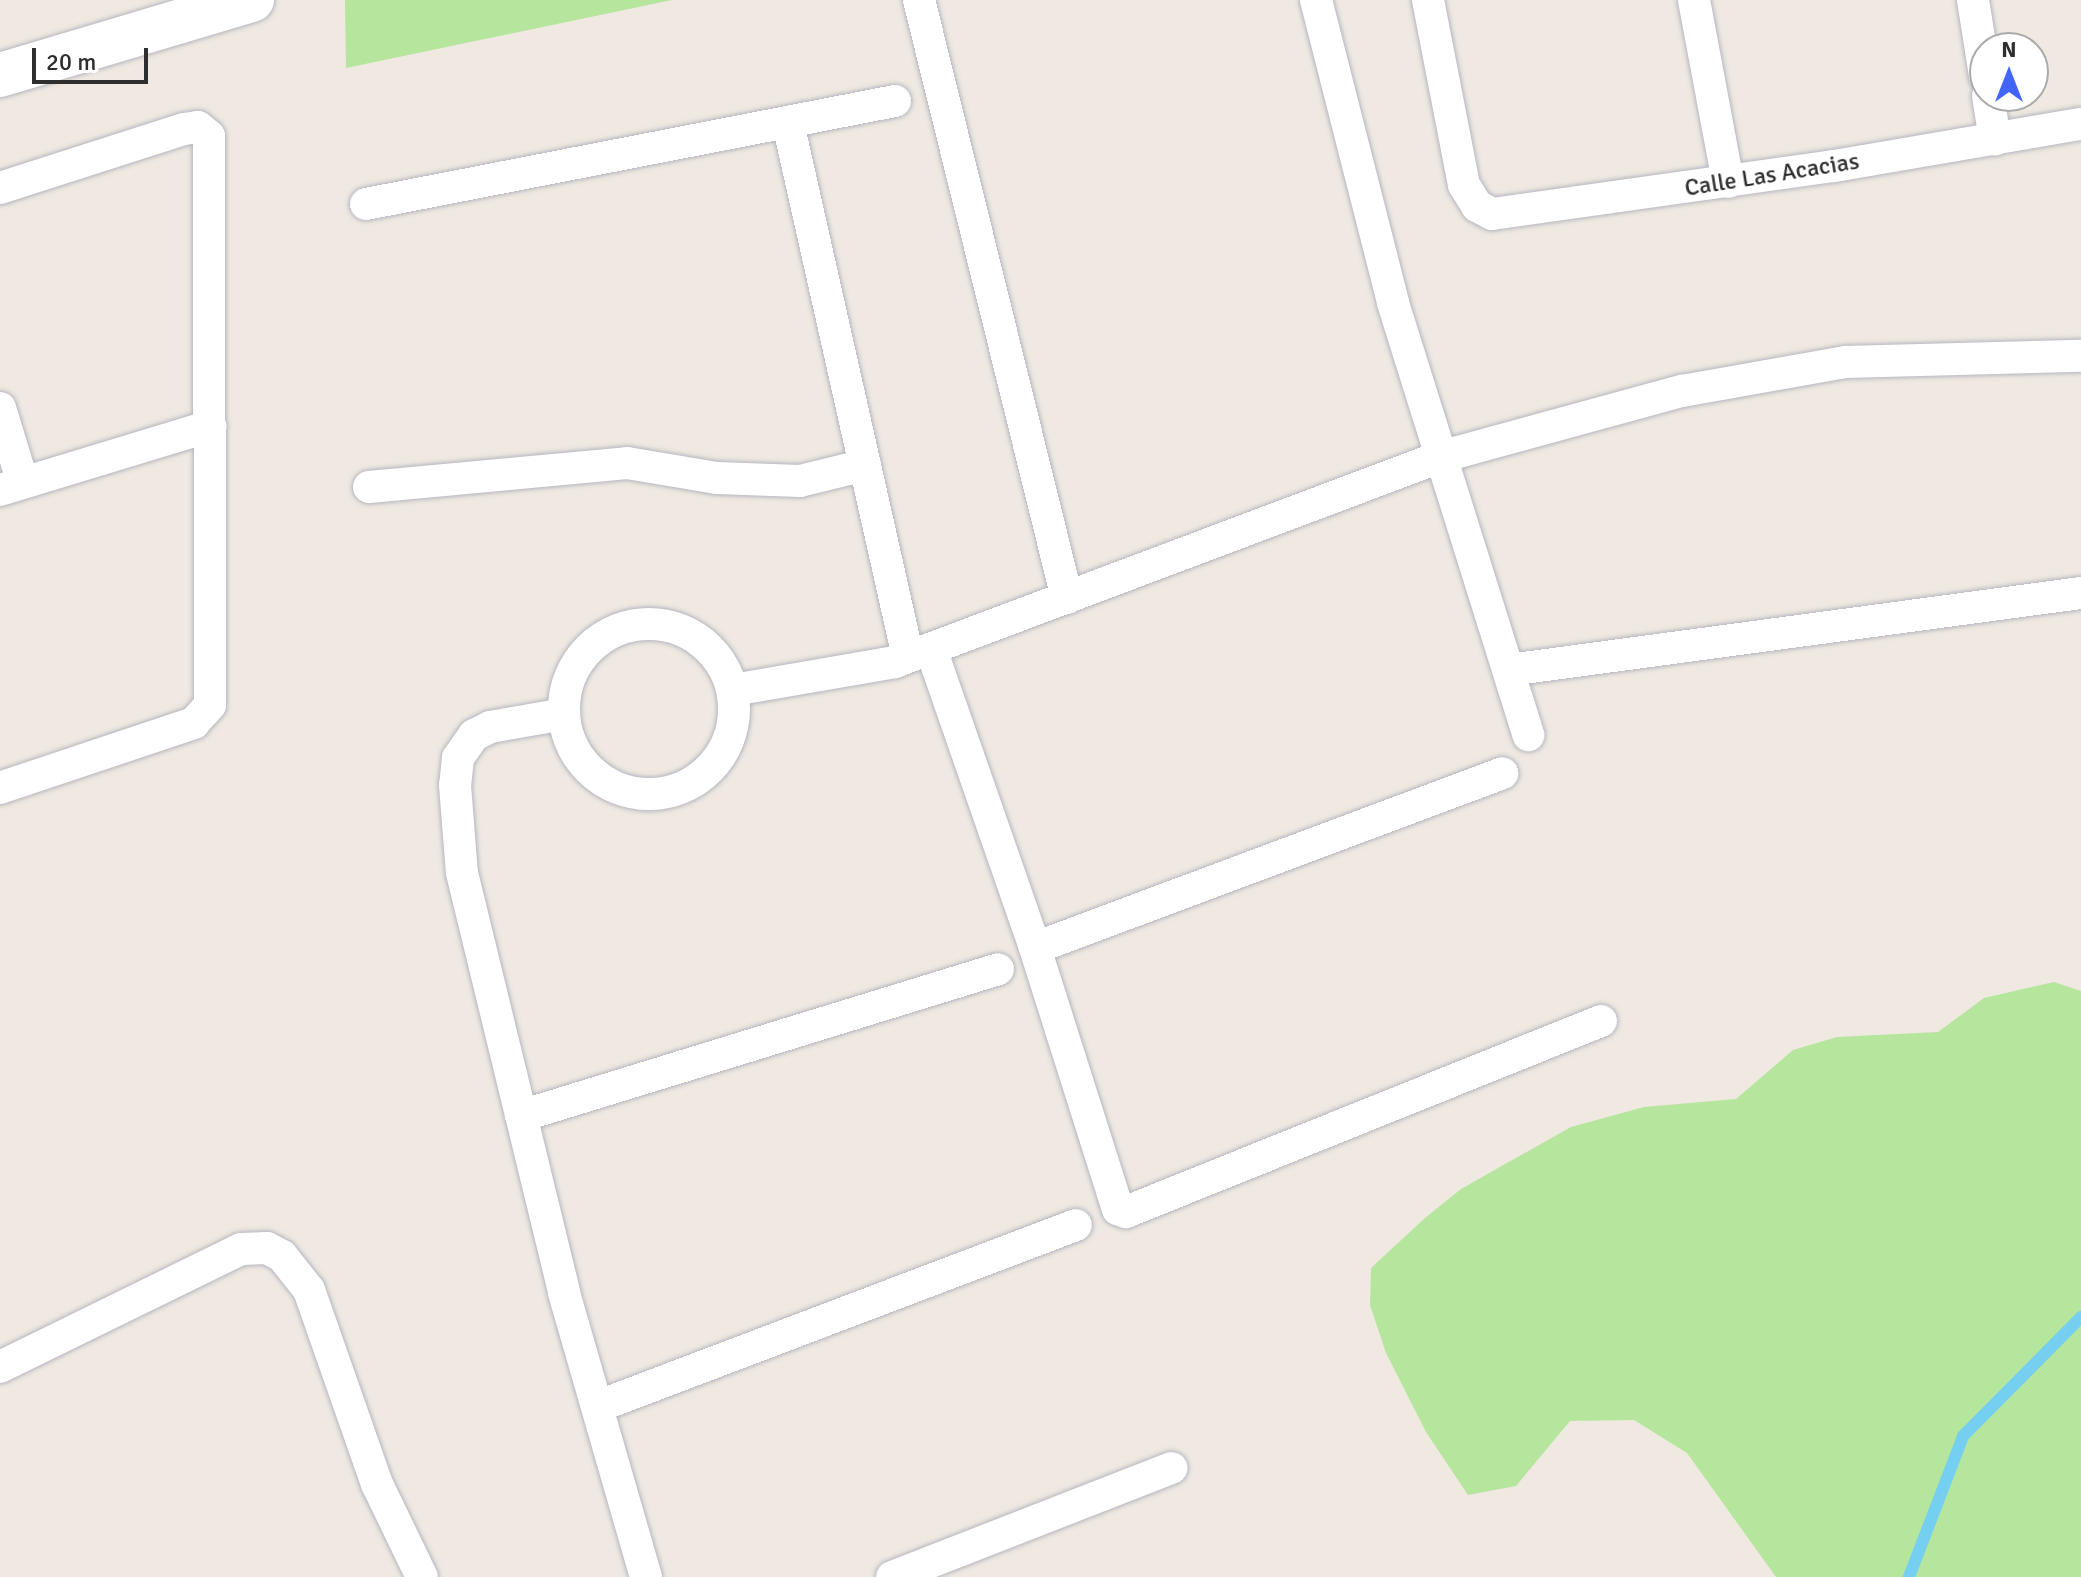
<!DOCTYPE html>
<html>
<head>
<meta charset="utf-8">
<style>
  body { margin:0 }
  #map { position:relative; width:2081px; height:1577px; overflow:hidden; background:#efe9e1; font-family:Signika,sans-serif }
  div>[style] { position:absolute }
  .green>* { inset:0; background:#b6e59e }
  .stream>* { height:12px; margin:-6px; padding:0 6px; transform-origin:6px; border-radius:6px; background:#75cff0 }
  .roads { filter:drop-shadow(0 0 2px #b4b7c1) drop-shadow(0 0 2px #b4b7c1) }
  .street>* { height:32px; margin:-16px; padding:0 16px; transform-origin:16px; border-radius:16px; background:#fff }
  .street>.ring { margin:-16px; padding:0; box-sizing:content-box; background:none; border:32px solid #fff; border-radius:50% }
  .secondary>* { height:44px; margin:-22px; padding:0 22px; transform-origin:22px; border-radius:22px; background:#fff }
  span { translate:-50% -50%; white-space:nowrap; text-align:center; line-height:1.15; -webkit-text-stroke:8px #fff; paint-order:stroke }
  .street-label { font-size:24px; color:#2e2e2e }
  .north { position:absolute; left:1969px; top:32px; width:80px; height:80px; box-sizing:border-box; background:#fff; border:2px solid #ababab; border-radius:50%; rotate:0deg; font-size:22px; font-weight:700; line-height:32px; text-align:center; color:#2e2e2e }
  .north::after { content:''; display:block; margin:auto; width:28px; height:36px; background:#4264fb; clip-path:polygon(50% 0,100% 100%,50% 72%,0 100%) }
  .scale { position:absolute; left:32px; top:48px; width:116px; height:36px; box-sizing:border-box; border:4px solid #2e2e2e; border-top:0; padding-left:10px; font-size:24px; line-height:28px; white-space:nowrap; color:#2e2e2e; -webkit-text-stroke:6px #fff; paint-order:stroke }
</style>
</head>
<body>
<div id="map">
  <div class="green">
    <div style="clip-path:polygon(345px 0,672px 0,346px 68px)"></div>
    <div style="clip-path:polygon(2054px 982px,2081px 991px,2081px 1577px,1776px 1577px,1687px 1453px,1634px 1420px,1570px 1421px,1516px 1486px,1468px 1495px,1426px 1432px,1386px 1353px,1370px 1305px,1371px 1268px,1425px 1218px,1461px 1189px,1571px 1127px,1644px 1107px,1736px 1099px,1793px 1050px,1837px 1037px,1938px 1032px,1984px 998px)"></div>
  </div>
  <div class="stream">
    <div style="left:1909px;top:1577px;width:151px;rotate:-69deg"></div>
    <div style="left:1963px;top:1436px;width:168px;rotate:-45.2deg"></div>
  </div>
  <div class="roads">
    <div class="street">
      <div style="left:919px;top:0;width:616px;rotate:76.1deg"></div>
      <div style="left:1316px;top:0;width:313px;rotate:75.7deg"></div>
      <div style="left:1393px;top:303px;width:453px;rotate:72.6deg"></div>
      <div style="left:1428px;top:0;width:188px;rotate:79deg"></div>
      <div style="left:1464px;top:185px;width:25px;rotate:58deg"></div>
      <div style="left:1477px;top:206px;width:17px;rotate:28deg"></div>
      <div style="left:1492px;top:214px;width:345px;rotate:-8deg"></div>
      <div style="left:1834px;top:166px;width:251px;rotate:-9.7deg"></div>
      <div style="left:1694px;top:0;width:185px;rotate:79.4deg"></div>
      <div style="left:1973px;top:0;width:77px;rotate:81deg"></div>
      <div style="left:1988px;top:96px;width:44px;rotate:80.8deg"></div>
      <div style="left:788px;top:123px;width:547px;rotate:77.33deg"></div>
      <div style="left:0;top:188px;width:193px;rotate:-17.8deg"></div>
      <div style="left:184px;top:129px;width:14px;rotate:-8deg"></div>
      <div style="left:198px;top:127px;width:14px;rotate:39deg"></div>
      <div style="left:209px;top:136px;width:569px;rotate:89.9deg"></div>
      <div style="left:210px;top:705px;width:24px;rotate:132deg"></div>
      <div style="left:194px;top:723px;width:205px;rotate:161.5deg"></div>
      <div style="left:366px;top:204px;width:539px;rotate:-11.02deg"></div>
      <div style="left:0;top:408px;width:78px;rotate:73deg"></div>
      <div style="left:369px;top:487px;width:259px;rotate:-5.3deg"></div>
      <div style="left:627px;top:463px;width:91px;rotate:9.5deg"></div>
      <div style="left:717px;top:478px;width:83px;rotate:2.1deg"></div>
      <div style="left:800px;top:481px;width:67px;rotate:-13.8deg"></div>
      <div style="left:0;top:490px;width:220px;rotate:-16.9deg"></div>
      <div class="ring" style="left:564px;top:624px;width:138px;height:138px"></div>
      <div style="left:931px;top:649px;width:317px;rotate:70.8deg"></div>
      <div style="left:1035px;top:948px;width:274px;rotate:72.4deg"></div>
      <div style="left:1118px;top:1209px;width:9px;rotate:21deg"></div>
      <div style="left:1126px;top:1212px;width:512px;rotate:-21.91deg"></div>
      <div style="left:1509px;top:670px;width:577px;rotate:-7.67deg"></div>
      <div style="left:733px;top:690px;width:164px;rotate:-9.8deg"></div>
      <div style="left:895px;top:662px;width:582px;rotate:-20.61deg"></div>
      <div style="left:1440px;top:457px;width:251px;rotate:-15.3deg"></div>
      <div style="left:1682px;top:391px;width:166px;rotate:-10.1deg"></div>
      <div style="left:1845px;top:362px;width:236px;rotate:-1.5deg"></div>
      <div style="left:564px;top:714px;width:75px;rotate:170deg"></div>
      <div style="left:490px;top:727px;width:18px;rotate:153deg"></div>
      <div style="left:474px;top:735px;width:28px;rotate:125deg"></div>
      <div style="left:458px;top:758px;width:27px;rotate:96deg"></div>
      <div style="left:455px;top:785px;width:88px;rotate:85.5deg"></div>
      <div style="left:462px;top:873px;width:432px;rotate:76.3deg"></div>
      <div style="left:564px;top:1293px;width:296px;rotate:73.9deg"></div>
      <div style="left:1035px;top:948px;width:499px;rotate:-20.5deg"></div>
      <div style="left:521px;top:1116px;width:499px;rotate:-17.1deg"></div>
      <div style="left:0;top:1367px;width:268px;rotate:-26.1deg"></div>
      <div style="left:241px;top:1249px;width:26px;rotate:-2deg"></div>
      <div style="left:267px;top:1248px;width:17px;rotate:28deg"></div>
      <div style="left:282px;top:1256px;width:43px;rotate:51.5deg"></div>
      <div style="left:309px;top:1290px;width:206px;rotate:70.7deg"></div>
      <div style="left:377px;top:1484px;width:103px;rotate:64.2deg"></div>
      <div style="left:599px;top:1406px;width:510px;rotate:-20.78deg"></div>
      <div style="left:892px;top:1577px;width:300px;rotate:-21.3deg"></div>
    </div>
    <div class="secondary">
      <div style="left:0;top:75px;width:263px;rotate:-16.6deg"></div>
    </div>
  </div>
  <div class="street-label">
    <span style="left:1772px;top:175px;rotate:-9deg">Calle Las Acacias</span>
  </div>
  <div class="north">N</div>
  <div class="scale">20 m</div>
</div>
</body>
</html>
